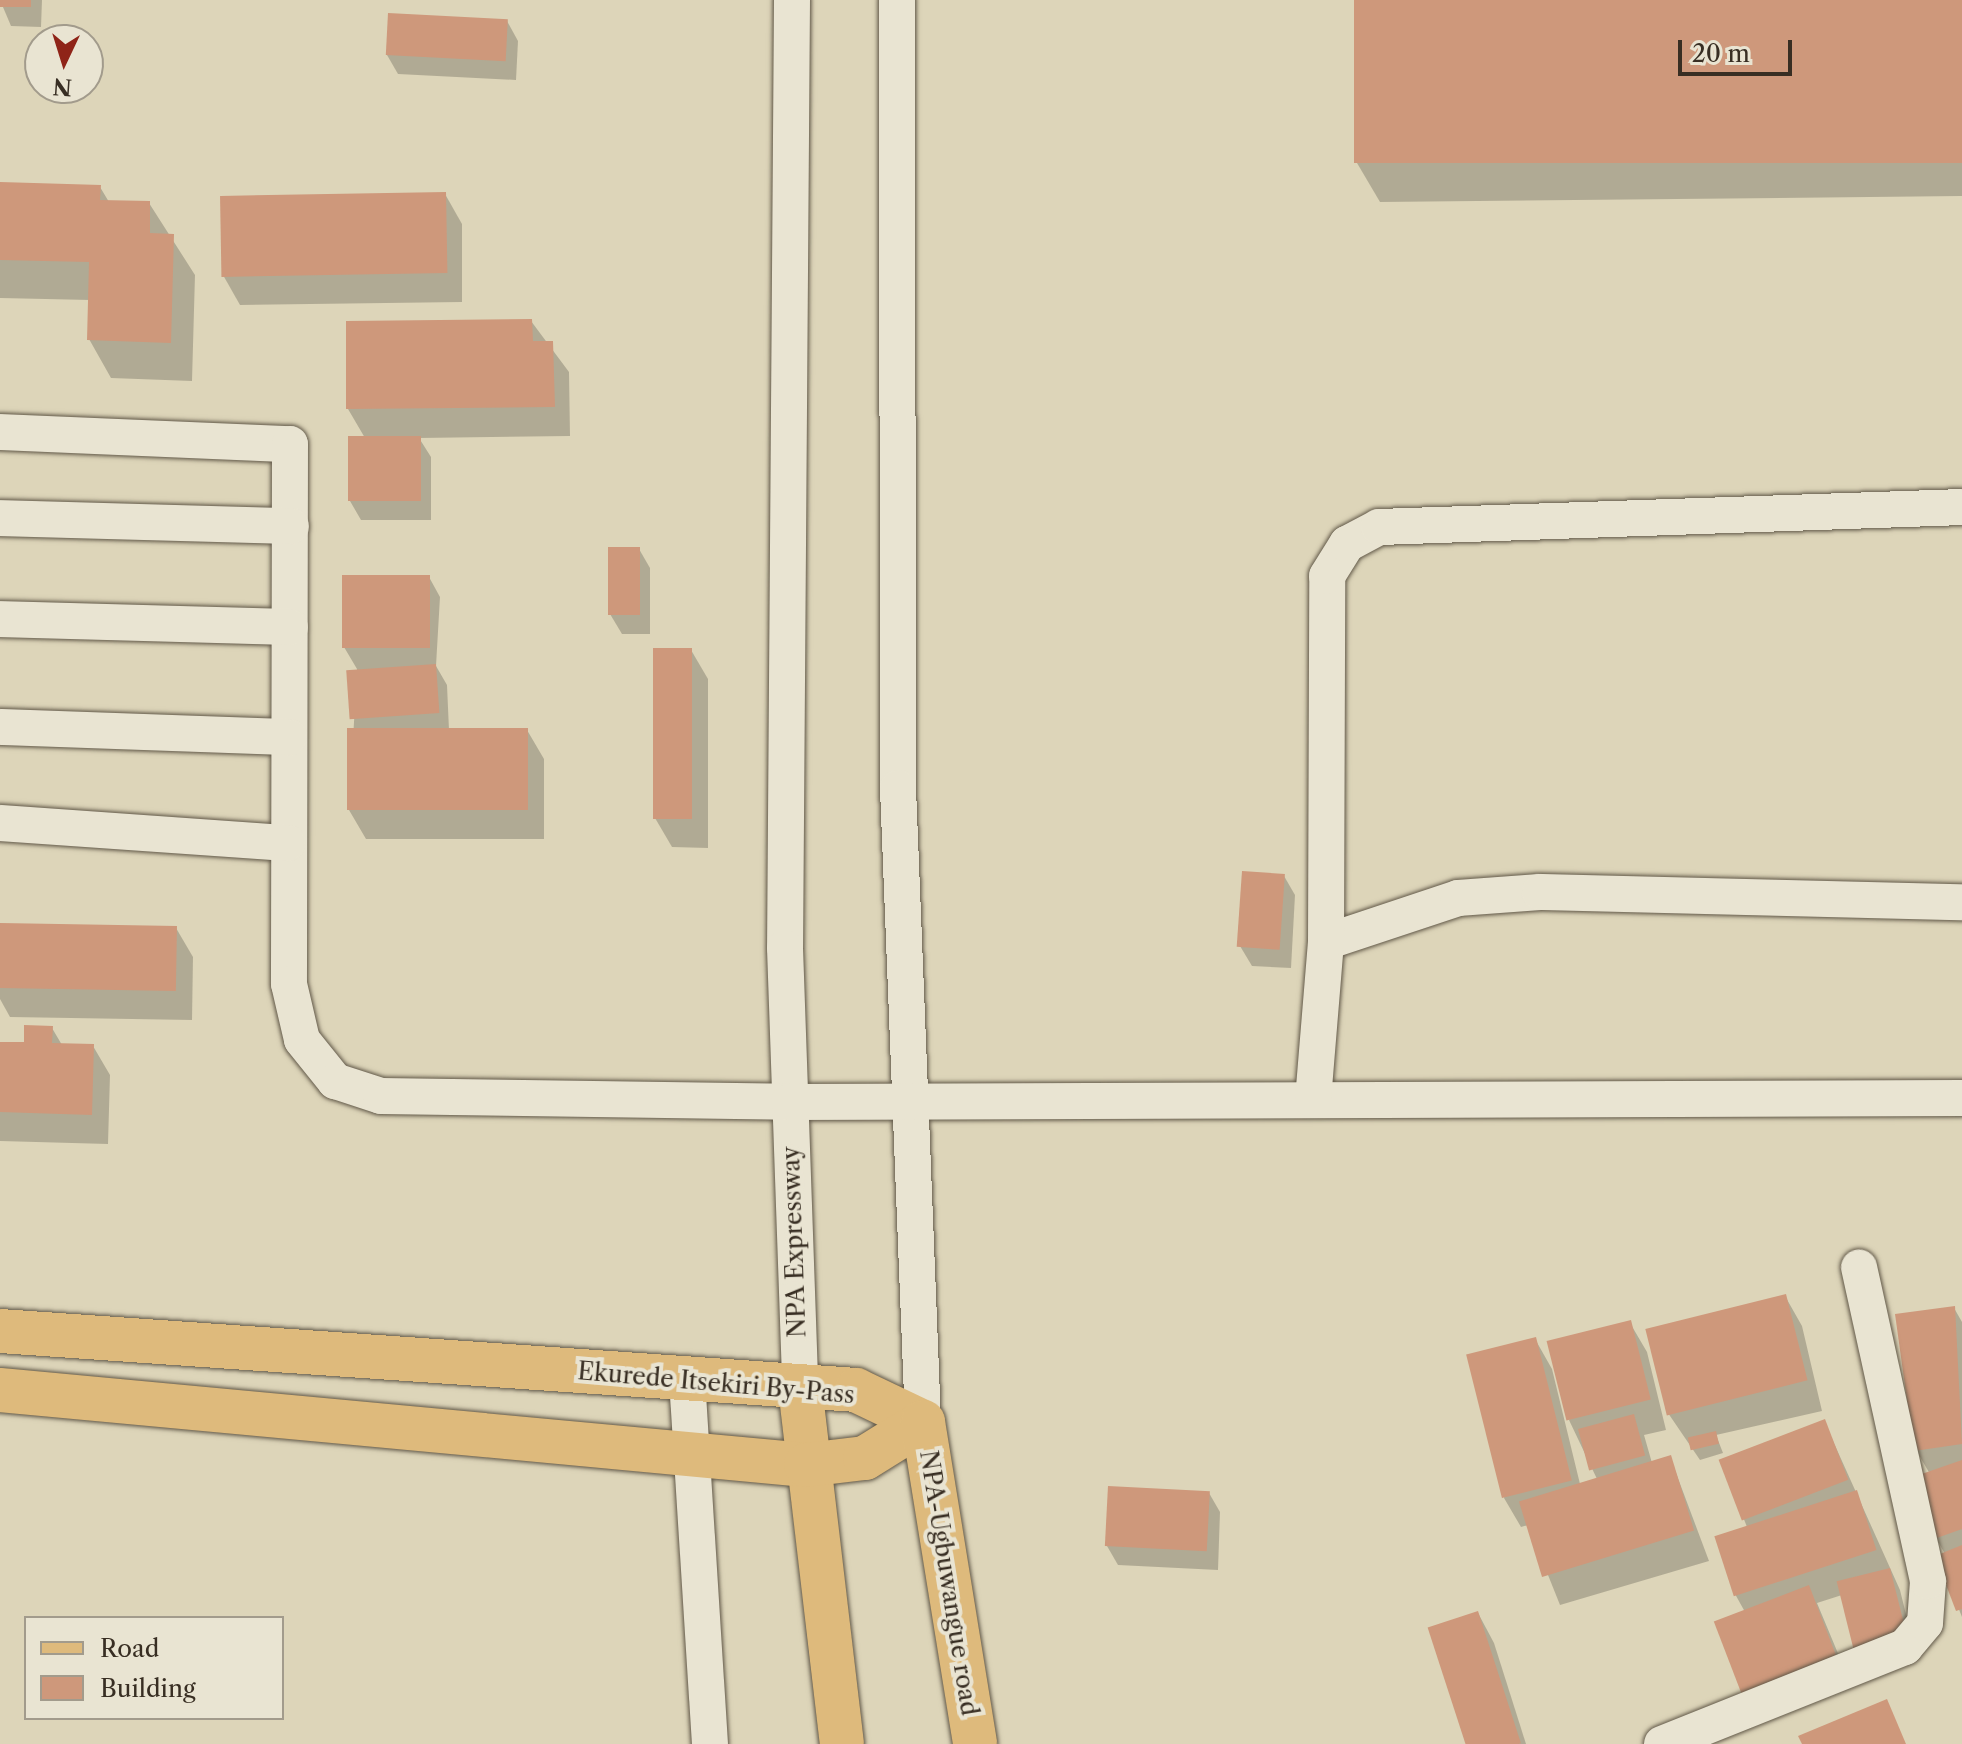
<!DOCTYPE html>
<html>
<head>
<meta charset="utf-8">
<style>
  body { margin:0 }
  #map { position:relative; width:1962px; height:1744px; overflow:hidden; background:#ddd5b9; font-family:"Libre Caslon Text",serif }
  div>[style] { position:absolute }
  .shadow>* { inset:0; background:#0003 }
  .building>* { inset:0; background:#ce987b; transform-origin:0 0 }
  .roads { filter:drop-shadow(0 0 2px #615848) drop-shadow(0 0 2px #615848) }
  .minor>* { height:36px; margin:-18px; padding:0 18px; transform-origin:18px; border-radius:18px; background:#e9e4d2 }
  .major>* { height:44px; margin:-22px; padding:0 22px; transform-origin:22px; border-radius:22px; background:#deba7c }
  span { translate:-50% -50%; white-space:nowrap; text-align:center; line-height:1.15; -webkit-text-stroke:8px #e9e4d2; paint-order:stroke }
  .street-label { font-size:24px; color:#382e23 }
  .legend { position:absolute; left:24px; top:1616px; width:260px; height:104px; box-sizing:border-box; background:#e9e4d2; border:2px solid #a29b8c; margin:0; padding:10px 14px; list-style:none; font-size:24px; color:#382e23 }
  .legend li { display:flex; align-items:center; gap:16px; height:40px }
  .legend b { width:40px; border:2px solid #a29b8c }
  .north { position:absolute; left:24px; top:24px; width:80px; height:80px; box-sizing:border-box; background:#e9e4d2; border:2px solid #a29b8c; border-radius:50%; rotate:184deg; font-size:22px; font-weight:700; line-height:32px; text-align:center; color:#382e23 }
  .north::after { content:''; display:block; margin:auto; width:28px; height:36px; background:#8f2418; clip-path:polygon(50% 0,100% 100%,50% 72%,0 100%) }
  .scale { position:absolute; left:1678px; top:40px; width:114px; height:36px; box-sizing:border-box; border:4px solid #382e23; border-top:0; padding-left:10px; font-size:24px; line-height:28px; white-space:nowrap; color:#382e23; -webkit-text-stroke:6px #e9e4d2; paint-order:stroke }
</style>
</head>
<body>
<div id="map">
  <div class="shadow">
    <div style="clip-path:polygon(0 0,42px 0,41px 27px,11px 26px)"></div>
    <div style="clip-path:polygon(1356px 0,1962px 0,1962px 196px,1380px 202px,1357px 163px)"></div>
    <div style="clip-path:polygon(507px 21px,518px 41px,516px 80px,398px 74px,387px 55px)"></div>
    <div style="clip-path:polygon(0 184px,100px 187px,109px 202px,149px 203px,195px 275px,192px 381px,111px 378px,89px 339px,90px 300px,0 298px)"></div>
    <div style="clip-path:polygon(445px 194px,462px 224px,462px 302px,240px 305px,223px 275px)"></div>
    <div style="clip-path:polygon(531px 321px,569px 372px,570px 436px,419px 438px,431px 457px,431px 520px,361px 520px,350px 501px,365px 438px,348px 409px)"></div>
    <div style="clip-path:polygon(639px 549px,650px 568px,650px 634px,622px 634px,610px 614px)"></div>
    <div style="clip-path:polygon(429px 577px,440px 597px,436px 666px,447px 685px,449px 730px,527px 730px,544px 759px,544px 839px,366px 839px,349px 810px,357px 669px,344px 647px)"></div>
    <div style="clip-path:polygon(691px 650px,708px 679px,708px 848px,672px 847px,655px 818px)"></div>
    <div style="clip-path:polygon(1284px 876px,1295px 895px,1291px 968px,1252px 966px,1240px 946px)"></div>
    <div style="clip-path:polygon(0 925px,176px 928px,193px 957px,192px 1020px,10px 1017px,0 999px)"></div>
    <div style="clip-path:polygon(52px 1028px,62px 1045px,93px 1046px,110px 1075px,108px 1144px,0 1141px,0 1044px,26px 1044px)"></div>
    <div style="clip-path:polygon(1785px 1296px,1802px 1326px,1822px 1411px,1716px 1435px,1723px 1453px,1700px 1460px,1668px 1413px)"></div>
    <div style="clip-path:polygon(1954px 1308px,1962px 1322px,1962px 1617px,1938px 1557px,1945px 1554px,1936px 1538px,1930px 1474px,1916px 1450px)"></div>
    <div style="clip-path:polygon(1630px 1323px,1647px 1352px,1666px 1430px,1644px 1435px,1652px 1463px,1670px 1457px,1709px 1561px,1560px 1605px,1528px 1525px,1521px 1527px,1504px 1498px,1535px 1339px,1552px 1369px,1580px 1484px,1597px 1479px,1569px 1420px)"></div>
    <div style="clip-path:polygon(1824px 1421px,1900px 1590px,1917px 1659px,1842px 1595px,1817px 1603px,1852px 1687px,1745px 1612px,1735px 1594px,1747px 1527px,1721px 1461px)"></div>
    <div style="clip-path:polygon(1209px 1493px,1220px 1512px,1218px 1570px,1118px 1565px,1107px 1546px)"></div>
    <div style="clip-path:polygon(1478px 1613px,1494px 1643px,1526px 1744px,1466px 1744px)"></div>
  </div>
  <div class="building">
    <div style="left:0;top:0;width:31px;height:7px"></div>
    <div style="left:1354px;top:0;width:608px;height:163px"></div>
    <div style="left:388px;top:13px;width:120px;height:42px;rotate:3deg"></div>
    <div style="clip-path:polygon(0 182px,101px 185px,100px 200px,150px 201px,150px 233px,174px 234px,171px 343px,87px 340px,89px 262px,0 260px)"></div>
    <div style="left:446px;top:192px;width:81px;height:226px;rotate:89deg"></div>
    <div style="clip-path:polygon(532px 319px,533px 341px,553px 341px,555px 407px,346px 409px,346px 321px)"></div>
    <div style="left:348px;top:436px;width:73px;height:65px"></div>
    <div style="left:608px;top:547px;width:32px;height:68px"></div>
    <div style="left:342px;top:575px;width:88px;height:73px"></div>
    <div style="left:653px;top:648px;width:39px;height:171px"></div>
    <div style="left:436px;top:664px;width:49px;height:90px;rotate:86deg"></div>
    <div style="left:347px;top:728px;width:181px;height:82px"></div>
    <div style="left:1242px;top:871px;width:43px;height:76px;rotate:4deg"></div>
    <div style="left:0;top:923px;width:177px;height:65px;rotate:1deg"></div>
    <div style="clip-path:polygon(24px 1025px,53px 1026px,52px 1043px,94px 1044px,92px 1115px,0 1112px,0 1042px,24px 1042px)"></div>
    <div style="left:1786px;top:1294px;width:89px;height:145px;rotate:76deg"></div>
    <div style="clip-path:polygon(1955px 1306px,1962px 1444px,1914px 1451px,1895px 1314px)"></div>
    <div style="left:1631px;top:1320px;width:82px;height:87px;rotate:76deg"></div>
    <div style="left:1536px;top:1337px;width:148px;height:72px;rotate:76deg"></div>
    <div style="left:1634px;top:1414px;width:43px;height:58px;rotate:75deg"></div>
    <div style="left:1825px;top:1419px;width:65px;height:114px;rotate:69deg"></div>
    <div style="left:1716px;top:1431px;width:13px;height:29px;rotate:77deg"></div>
    <div style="left:1671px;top:1455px;width:79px;height:159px;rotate:73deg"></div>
    <div style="clip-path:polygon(1962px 1460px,1962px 1529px,1934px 1539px,1913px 1477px)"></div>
    <div style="left:1108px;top:1486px;width:102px;height:60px;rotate:3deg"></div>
    <div style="left:1857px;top:1490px;width:63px;height:150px;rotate:72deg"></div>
    <div style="clip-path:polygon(1962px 1545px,1962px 1609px,1956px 1611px,1935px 1556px)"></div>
    <div style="left:1890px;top:1568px;width:73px;height:55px;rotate:76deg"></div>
    <div style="left:1809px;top:1585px;width:78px;height:102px;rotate:69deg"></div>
    <div style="left:1478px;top:1611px;width:139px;height:53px;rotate:72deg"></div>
    <div style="clip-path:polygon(1887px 1699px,1906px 1744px,1802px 1744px,1798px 1736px)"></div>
  </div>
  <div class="roads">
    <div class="minor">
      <div style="left:792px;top:0;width:948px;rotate:90.42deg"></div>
      <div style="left:785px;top:948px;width:439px;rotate:88deg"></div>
      <div style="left:897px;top:0;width:788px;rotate:89.93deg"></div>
      <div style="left:898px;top:788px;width:634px;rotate:87.74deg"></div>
      <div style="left:0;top:432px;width:290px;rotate:2.4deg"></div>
      <div style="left:290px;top:444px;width:540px;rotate:90.11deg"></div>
      <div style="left:289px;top:984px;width:57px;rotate:76.9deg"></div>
      <div style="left:302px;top:1040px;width:53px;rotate:51.2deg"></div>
      <div style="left:335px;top:1081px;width:48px;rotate:18.1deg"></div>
      <div style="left:381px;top:1096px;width:408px;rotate:0.8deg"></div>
      <div style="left:789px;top:1102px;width:1173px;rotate:-0.2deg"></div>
      <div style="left:0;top:518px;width:291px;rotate:1.6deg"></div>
      <div style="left:0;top:619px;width:290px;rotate:1.6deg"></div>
      <div style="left:0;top:727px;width:289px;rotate:2deg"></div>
      <div style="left:0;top:823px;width:288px;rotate:4deg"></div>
      <div style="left:1326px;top:942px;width:139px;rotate:-18.4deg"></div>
      <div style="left:1458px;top:898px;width:82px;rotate:-4.2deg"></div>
      <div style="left:1540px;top:892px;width:422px;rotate:1.4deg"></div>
      <div style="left:1313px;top:1100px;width:159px;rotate:-85.3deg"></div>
      <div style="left:1326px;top:942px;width:366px;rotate:-89.8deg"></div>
      <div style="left:1327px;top:576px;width:38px;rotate:-58deg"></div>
      <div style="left:1347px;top:544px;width:36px;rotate:-28deg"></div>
      <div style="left:1379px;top:527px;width:583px;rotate:-1.96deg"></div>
      <div style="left:687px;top:1379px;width:366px;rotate:86.4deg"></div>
      <div style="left:1662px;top:1744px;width:262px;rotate:-21.8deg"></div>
      <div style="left:1905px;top:1647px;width:31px;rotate:-50deg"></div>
      <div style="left:1925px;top:1623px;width:42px;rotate:-85.9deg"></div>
      <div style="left:1928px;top:1581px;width:321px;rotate:-102.4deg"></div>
    </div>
    <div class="major">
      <div style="left:0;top:1331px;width:858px;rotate:3.94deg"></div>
      <div style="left:856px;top:1390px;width:74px;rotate:25.5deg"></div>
      <div style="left:800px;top:1387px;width:359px;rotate:83.3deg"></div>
      <div style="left:0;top:1390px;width:809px;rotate:5.32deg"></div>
      <div style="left:806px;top:1465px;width:59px;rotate:-6.8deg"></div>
      <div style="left:865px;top:1458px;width:68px;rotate:-31.8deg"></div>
      <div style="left:923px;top:1422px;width:326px;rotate:80.8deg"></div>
    </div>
  </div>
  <div class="street-label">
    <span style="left:794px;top:1242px;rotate:-92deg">NPA Expressway</span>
    <span style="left:716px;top:1383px;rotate:5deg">Ekurede Itsekiri By-Pass</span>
    <span style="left:949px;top:1583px;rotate:81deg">NPA-Ugbuwangue road</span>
  </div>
  <ul class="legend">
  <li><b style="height:10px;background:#deba7c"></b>Road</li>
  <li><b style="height:22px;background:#ce987b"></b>Building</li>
  </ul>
  <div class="north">N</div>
  <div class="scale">20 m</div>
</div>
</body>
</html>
